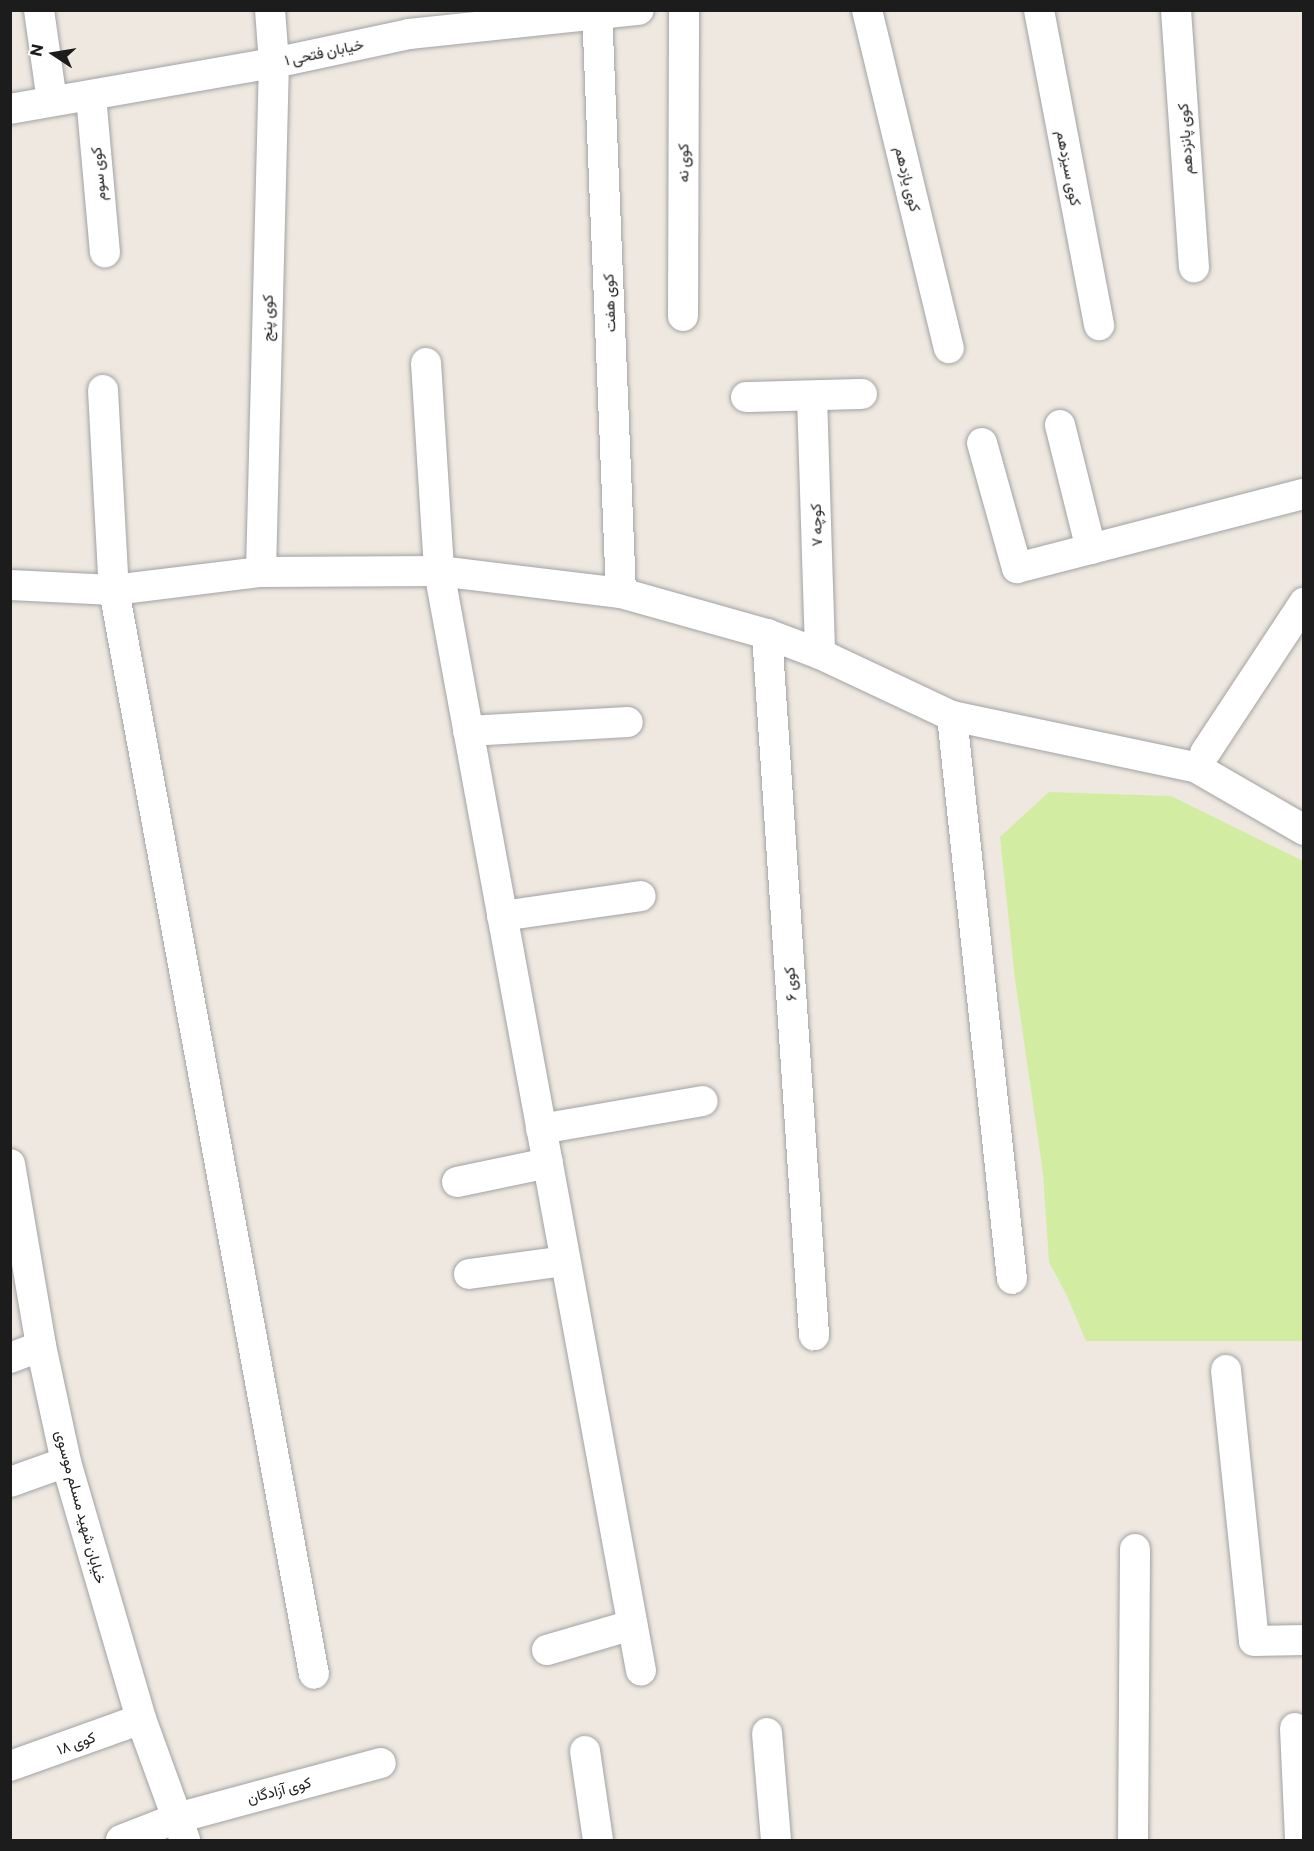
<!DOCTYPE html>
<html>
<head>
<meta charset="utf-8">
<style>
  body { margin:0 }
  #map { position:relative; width:1314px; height:1851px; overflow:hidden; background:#eee8e0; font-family:Commissioner,Vazirmatn,sans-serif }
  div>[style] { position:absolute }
  .grass>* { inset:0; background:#d2eda1 }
  .roads { filter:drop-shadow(0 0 2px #a3a3a3) drop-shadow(0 0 2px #a3a3a3) }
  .minor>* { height:30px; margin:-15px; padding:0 15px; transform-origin:15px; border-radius:15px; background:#fff }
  span { translate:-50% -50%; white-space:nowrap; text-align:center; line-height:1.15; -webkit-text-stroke:5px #fff; paint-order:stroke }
  .street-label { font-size:15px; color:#1c1c1c }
  .frame { position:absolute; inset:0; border:12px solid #1c1c1c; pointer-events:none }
  .north { position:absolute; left:24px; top:24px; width:60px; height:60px; -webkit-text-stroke:4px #fff; paint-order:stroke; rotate:282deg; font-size:16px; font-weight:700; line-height:24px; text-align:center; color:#1c1c1c }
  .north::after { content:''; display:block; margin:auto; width:21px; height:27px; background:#1c1c1c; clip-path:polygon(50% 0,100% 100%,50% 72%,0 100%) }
</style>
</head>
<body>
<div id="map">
  <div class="grass">
    <div style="clip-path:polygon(1049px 792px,1171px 796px,1303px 861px,1303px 1341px,1086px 1341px,1067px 1296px,1049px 1262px,1043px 1173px,1015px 979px,1000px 837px)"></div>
  </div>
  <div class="roads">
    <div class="minor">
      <div style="left:39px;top:10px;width:92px;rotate:81.9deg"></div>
      <div style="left:597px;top:10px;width:583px;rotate:87.64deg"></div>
      <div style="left:867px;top:10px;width:348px;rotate:76.4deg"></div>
      <div style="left:1039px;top:10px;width:321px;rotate:79.2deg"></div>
      <div style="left:1176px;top:10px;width:258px;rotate:86deg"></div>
      <div style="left:91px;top:96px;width:157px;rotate:84.9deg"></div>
      <div style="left:10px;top:109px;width:268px;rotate:-9.9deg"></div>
      <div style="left:274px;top:63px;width:138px;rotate:-12.1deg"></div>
      <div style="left:409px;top:34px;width:231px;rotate:-6deg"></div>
      <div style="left:683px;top:316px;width:306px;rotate:-89.8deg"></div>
      <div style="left:426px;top:363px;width:208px;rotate:86.4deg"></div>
      <div style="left:439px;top:571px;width:1118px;rotate:79.59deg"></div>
      <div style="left:103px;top:390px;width:200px;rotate:86.9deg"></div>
      <div style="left:114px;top:590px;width:1102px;rotate:79.55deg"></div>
      <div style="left:812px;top:396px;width:258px;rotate:88.2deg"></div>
      <div style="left:746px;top:397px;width:116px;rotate:-1.5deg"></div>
      <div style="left:1060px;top:425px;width:128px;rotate:76deg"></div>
      <div style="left:982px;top:443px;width:130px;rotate:74.4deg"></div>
      <div style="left:1017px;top:568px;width:296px;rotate:-14.5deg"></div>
      <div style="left:261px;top:572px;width:509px;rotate:-88.54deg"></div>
      <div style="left:274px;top:63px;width:53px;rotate:-94.3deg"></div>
      <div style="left:10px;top:585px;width:104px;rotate:2.8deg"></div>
      <div style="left:114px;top:590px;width:148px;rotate:-7deg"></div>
      <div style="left:261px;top:572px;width:178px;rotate:-0.3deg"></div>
      <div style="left:439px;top:571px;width:183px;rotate:6.9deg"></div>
      <div style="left:621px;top:593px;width:152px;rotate:15.7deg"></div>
      <div style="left:767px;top:634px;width:57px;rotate:20.7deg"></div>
      <div style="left:820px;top:654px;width:146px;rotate:25.2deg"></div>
      <div style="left:952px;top:716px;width:248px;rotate:11.9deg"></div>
      <div style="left:1195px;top:767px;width:126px;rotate:30deg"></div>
      <div style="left:767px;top:634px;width:703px;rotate:86.16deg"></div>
      <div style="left:952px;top:716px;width:566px;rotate:83.92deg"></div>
      <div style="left:468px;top:731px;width:160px;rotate:-3.2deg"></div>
      <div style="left:1205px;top:753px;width:180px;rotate:-56.6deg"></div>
      <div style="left:502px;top:916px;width:140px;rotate:-8.2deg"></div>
      <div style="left:541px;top:1129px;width:164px;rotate:-9.8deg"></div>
      <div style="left:10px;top:1164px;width:185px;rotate:80.3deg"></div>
      <div style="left:41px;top:1346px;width:119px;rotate:77.8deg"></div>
      <div style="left:66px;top:1462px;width:268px;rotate:73.7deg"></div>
      <div style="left:141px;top:1719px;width:129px;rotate:70deg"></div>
      <div style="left:457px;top:1182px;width:93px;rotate:-11.8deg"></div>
      <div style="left:469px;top:1274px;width:97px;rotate:-7.7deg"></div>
      <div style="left:10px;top:1358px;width:33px;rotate:-21deg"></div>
      <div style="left:1226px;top:1370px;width:272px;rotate:84.1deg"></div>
      <div style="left:1254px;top:1641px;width:50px;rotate:-1.1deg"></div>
      <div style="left:10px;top:1482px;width:59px;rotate:-19.7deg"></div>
      <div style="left:547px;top:1650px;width:89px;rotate:-16.4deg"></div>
      <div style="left:1295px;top:1728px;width:112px;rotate:87.4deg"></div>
      <div style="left:767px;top:1733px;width:107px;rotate:85.2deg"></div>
      <div style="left:585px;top:1751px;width:90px;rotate:81.7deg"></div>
      <div style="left:10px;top:1766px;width:139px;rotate:-19.7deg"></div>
      <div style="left:121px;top:1840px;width:60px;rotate:-21.4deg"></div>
      <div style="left:177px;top:1818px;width:211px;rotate:-15.1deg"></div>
      <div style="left:1133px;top:1840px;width:291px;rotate:-89.6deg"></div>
    </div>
  </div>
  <div class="street-label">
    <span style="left:324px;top:52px;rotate:-12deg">خیابان فتحی ۱</span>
    <span style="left:1185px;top:139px;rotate:-94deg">کوی پانزدهم</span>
    <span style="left:683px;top:163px;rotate:-90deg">کوی نه</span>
    <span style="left:1069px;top:168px;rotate:79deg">کوی سیزدهم</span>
    <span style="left:98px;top:174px;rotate:-95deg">کوی سوم</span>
    <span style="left:908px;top:179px;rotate:76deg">کوی یازدهم</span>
    <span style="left:609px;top:303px;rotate:-92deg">کوی هفت</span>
    <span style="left:267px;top:318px;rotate:-89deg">کوی پنج</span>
    <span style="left:816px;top:525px;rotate:-92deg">کوچه ۷</span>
    <span style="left:790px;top:984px;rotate:-94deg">کوی ۶</span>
    <span style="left:81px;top:1507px;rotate:75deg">خیابان شهید مسلم موسوی</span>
    <span style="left:76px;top:1743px;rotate:-20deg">کوی ۱۸</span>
    <span style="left:279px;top:1790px;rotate:-15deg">کوی آزادگان</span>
  </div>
  <div class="frame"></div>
  <div class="north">N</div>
</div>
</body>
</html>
